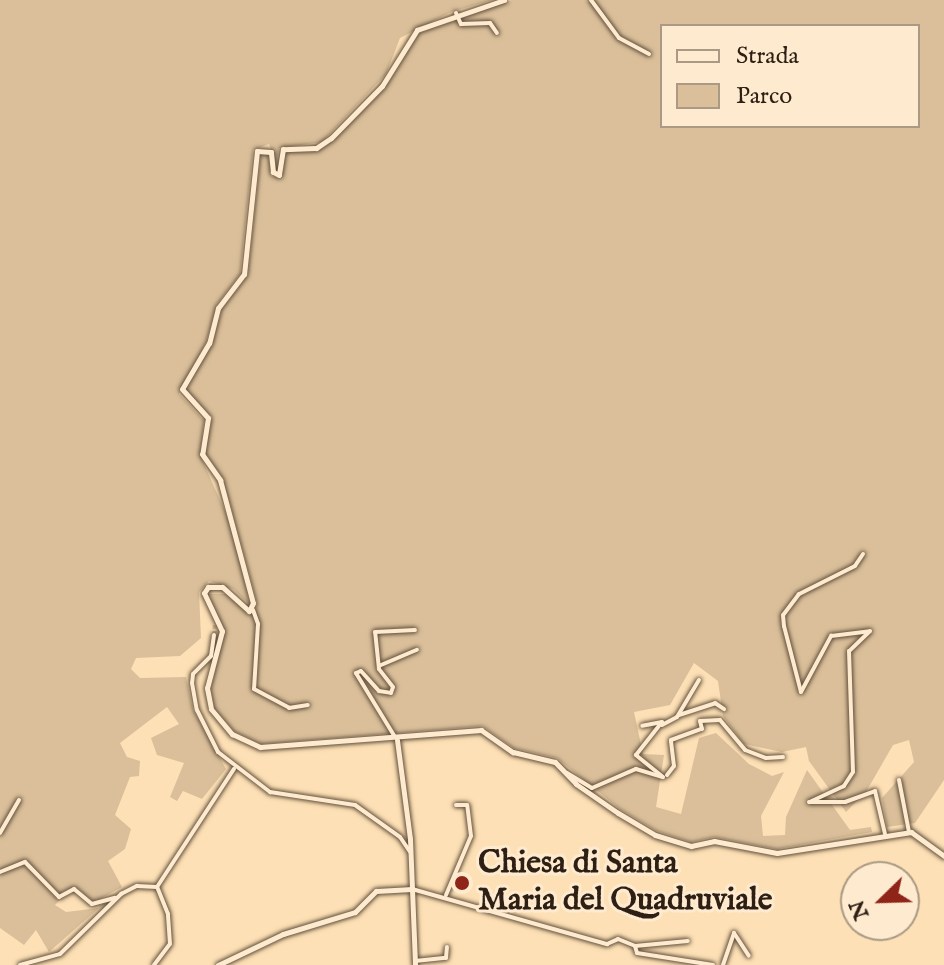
<!DOCTYPE html>
<html>
<head>
<meta charset="utf-8">
<style>
  body { margin:0 }
  #map { position:relative; width:944px; height:965px; overflow:hidden; background:#fde0b5; font-family:"IM FELL English",serif }
  div>[style] { position:absolute }
  .green>* { inset:0; background:#dabf9a }
  .minor-tunnel>* { height:4px; margin-top:-2px; transform-origin:0; background:repeating-linear-gradient(90deg,#d3b995 0 4px,transparent 0 6px) }
  .roads { filter:drop-shadow(0 0 2px #614f3c) drop-shadow(0 0 2px #614f3c) }
  .minor>* { height:4px; margin:-2px; padding:0 2px; transform-origin:2px; border-radius:2px; background:#feebcf }
  .tertiary>* { height:5px; margin:-2.5px; padding:0 2.5px; transform-origin:2.5px; border-radius:2.5px; background:#feebcf }
  .dots>* { width:22px; height:22px; translate:-50% -50%; box-sizing:border-box; border:4px solid #feebcf; border-radius:50% }
  span { translate:-50% -50%; white-space:nowrap; text-align:center; line-height:1.15; -webkit-text-stroke:6px #feebcf; paint-order:stroke }
  .poi-label { font-size:32px; color:#2d1f14; font-weight:700 }
  .left { translate:0 -50%; text-align:left }
  .legend { position:absolute; left:660px; top:24px; width:260px; height:104px; box-sizing:border-box; background:#feebcf; border:2px solid #aa9984; margin:0; padding:10px 14px; list-style:none; font-size:24px; color:#2d1f14 }
  .legend li { display:flex; align-items:center; gap:16px; height:40px }
  .legend b { width:40px; border:2px solid #aa9984 }
  .north { position:absolute; left:840px; top:861px; width:80px; height:80px; box-sizing:border-box; background:#feebcf; border:2px solid #aa9984; border-radius:50%; rotate:247deg; font-size:22px; font-weight:700; line-height:32px; text-align:center; color:#2d1f14 }
  .north::after { content:''; display:block; margin:auto; width:28px; height:36px; background:#8f2418; clip-path:polygon(50% 0,100% 100%,50% 72%,0 100%) }
</style>
</head>
<body>
<div id="map">
  <div class="green">
    <div style="clip-path:polygon(0 0,492px 0,451px 12px,400px 38px,386px 74px,322px 142px,279px 148px,276px 162px,269px 144px,253px 150px,240px 274px,217px 304px,206px 342px,179px 394px,204px 421px,200px 455px,232px 527px,250px 605px,233px 589px,209px 581px,199px 592px,201px 638px,180px 656px,136px 658px,131px 669px,140px 678px,186px 677px,193px 710px,226px 769px,202px 799px,183px 791px,177px 801px,170px 797px,184px 763px,157px 755px,151px 738px,179px 724px,167px 707px,120px 743px,127px 757px,140px 761px,139px 776px,130px 777px,115px 815px,131px 829px,125px 849px,108px 861px,122px 887px,94px 902px,74px 886px,55px 905px,66px 912px,99px 908px,49px 952px,36px 930px,24px 945px,0 928px)"></div>
    <div style="clip-path:polygon(evenodd,512px 0,944px 0,944px 780px,915px 823px,887px 827px,882px 798px,914px 762px,909px 740px,893px 745px,866px 792px,846px 812px,809px 761px,806px 747px,782px 752px,744px 744px,723px 716px,718px 681px,694px 663px,670px 705px,634px 712px,643px 754px,664px 755px,656px 807px,681px 814px,699px 738px,716px 733px,749px 764px,772px 776px,784px 772px,761px 816px,763px 836px,785px 835px,786px 817px,807px 770px,850px 830px,871px 827px,872px 832px,777px 849px,714px 837px,691px 842px,657px 831px,620px 809px,557px 758px,514px 748px,483px 726px,261px 744px,234px 731px,214px 708px,211px 688px,225px 631px,208px 594px,227px 594px,249px 615px,256px 612px,257px 602px,223px 478px,205px 453px,212px 417px,186px 390px,212px 344px,222px 309px,248px 275px,261px 153px,268px 154px,271px 176px,281px 178px,285px 152px,317px 151px,333px 141px,385px 88px,419px 33px,512px 0,662px 26px,918px 26px,918px 126px,662px 126px,662px 26px)"></div>
  </div>
  <div class="minor-tunnel">
    <div style="left:214px;top:635px;width:11px;rotate:-85deg"></div>
  </div>
  <div class="roads">
    <div class="minor">
      <div style="left:591px;top:0;width:47px;rotate:53.6deg"></div>
      <div style="left:619px;top:38px;width:34px;rotate:28deg"></div>
      <div style="left:456px;top:13px;width:12px;rotate:66deg"></div>
      <div style="left:461px;top:24px;width:29px;rotate:-2deg"></div>
      <div style="left:490px;top:23px;width:12px;rotate:55deg"></div>
      <div style="left:863px;top:554px;width:14px;rotate:124deg"></div>
      <div style="left:855px;top:566px;width:63px;rotate:153.4deg"></div>
      <div style="left:799px;top:594px;width:26px;rotate:127deg"></div>
      <div style="left:783px;top:615px;width:11px;rotate:85deg"></div>
      <div style="left:784px;top:626px;width:68px;rotate:75.6deg"></div>
      <div style="left:801px;top:692px;width:64px;rotate:-61.8deg"></div>
      <div style="left:831px;top:636px;width:39px;rotate:-7deg"></div>
      <div style="left:870px;top:631px;width:29px;rotate:136deg"></div>
      <div style="left:849px;top:651px;width:121px;rotate:88.1deg"></div>
      <div style="left:853px;top:772px;width:17px;rotate:123deg"></div>
      <div style="left:844px;top:786px;width:38px;rotate:155deg"></div>
      <div style="left:809px;top:802px;width:36px"></div>
      <div style="left:845px;top:802px;width:32px;rotate:-20deg"></div>
      <div style="left:875px;top:791px;width:44px;rotate:76.9deg"></div>
      <div style="left:253px;top:610px;width:15px;rotate:70deg"></div>
      <div style="left:258px;top:624px;width:65px;rotate:93.5deg"></div>
      <div style="left:254px;top:689px;width:40px;rotate:28deg"></div>
      <div style="left:289px;top:708px;width:19px;rotate:-9deg"></div>
      <div style="left:214px;top:635px;width:21px;rotate:98deg"></div>
      <div style="left:211px;top:656px;width:25px;rotate:135deg"></div>
      <div style="left:193px;top:674px;width:9px;rotate:96deg"></div>
      <div style="left:192px;top:683px;width:27px;rotate:80deg"></div>
      <div style="left:197px;top:710px;width:47px;rotate:63.4deg"></div>
      <div style="left:218px;top:752px;width:66px;rotate:37.6deg"></div>
      <div style="left:270px;top:792px;width:86px;rotate:8.7deg"></div>
      <div style="left:355px;top:805px;width:55px;rotate:35.4deg"></div>
      <div style="left:400px;top:837px;width:18px;rotate:56deg"></div>
      <div style="left:381px;top:665px;width:39px;rotate:-23deg"></div>
      <div style="left:679px;top:715px;width:38px;rotate:-18deg"></div>
      <div style="left:715px;top:703px;width:11px;rotate:34deg"></div>
      <div style="left:662px;top:725px;width:17px;rotate:-28deg"></div>
      <div style="left:677px;top:717px;width:43px;rotate:-59.3deg"></div>
      <div style="left:395px;top:737px;width:75px;rotate:-121.4deg"></div>
      <div style="left:356px;top:673px;width:5px;rotate:-22deg"></div>
      <div style="left:361px;top:671px;width:27px;rotate:48deg"></div>
      <div style="left:379px;top:691px;width:12px;rotate:9deg"></div>
      <div style="left:391px;top:693px;width:6px;rotate:-72deg"></div>
      <div style="left:393px;top:687px;width:23px;rotate:-128deg"></div>
      <div style="left:379px;top:669px;width:37px;rotate:-96deg"></div>
      <div style="left:375px;top:632px;width:40px;rotate:-2.9deg"></div>
      <div style="left:567px;top:773px;width:29px;rotate:31deg"></div>
      <div style="left:592px;top:788px;width:48px;rotate:-23.4deg"></div>
      <div style="left:636px;top:769px;width:28px;rotate:17deg"></div>
      <div style="left:663px;top:777px;width:35px;rotate:-141deg"></div>
      <div style="left:636px;top:755px;width:42px;rotate:-51.8deg"></div>
      <div style="left:662px;top:722px;width:20px;rotate:169deg"></div>
      <div style="left:667px;top:775px;width:11px;rotate:-52deg"></div>
      <div style="left:674px;top:766px;width:26px;rotate:-97deg"></div>
      <div style="left:671px;top:740px;width:33px;rotate:-20deg"></div>
      <div style="left:702px;top:729px;width:8px;rotate:-104deg"></div>
      <div style="left:700px;top:721px;width:20px;rotate:-3deg"></div>
      <div style="left:720px;top:720px;width:39px;rotate:50deg"></div>
      <div style="left:745px;top:750px;width:22px;rotate:21deg"></div>
      <div style="left:766px;top:758px;width:17px;rotate:-3deg"></div>
      <div style="left:899px;top:780px;width:53px;rotate:79.1deg"></div>
      <div style="left:0;top:833px;width:38px;rotate:-60deg"></div>
      <div style="left:0;top:872px;width:27px;rotate:-22deg"></div>
      <div style="left:25px;top:862px;width:49px;rotate:45.8deg"></div>
      <div style="left:59px;top:897px;width:17px;rotate:-28deg"></div>
      <div style="left:74px;top:889px;width:23px;rotate:40deg"></div>
      <div style="left:92px;top:904px;width:24px;rotate:-15deg"></div>
      <div style="left:157px;top:887px;width:141px;rotate:-56.9deg"></div>
      <div style="left:412px;top:889px;width:203px;rotate:15.8deg"></div>
      <div style="left:607px;top:944px;width:12px;rotate:-24deg"></div>
      <div style="left:618px;top:939px;width:18px;rotate:22deg"></div>
      <div style="left:635px;top:946px;width:7px;rotate:74deg"></div>
      <div style="left:637px;top:953px;width:77px;rotate:9deg"></div>
      <div style="left:446px;top:895px;width:64px;rotate:-67deg"></div>
      <div style="left:471px;top:836px;width:31px;rotate:-97deg"></div>
      <div style="left:467px;top:805px;width:11px;rotate:180deg"></div>
      <div style="left:635px;top:946px;width:53px;rotate:-5.4deg"></div>
      <div style="left:415px;top:961px;width:31px;rotate:-6deg"></div>
      <div style="left:446px;top:958px;width:11px;rotate:-85deg"></div>
      <div style="left:20px;top:965px;width:41px;rotate:-15.4deg"></div>
      <div style="left:60px;top:954px;width:86px;rotate:-44.5deg"></div>
      <div style="left:121px;top:894px;width:18px;rotate:-27deg"></div>
      <div style="left:137px;top:886px;width:20px;rotate:3deg"></div>
      <div style="left:154px;top:965px;width:26px;rotate:-53deg"></div>
      <div style="left:170px;top:944px;width:30px;rotate:-94deg"></div>
      <div style="left:168px;top:914px;width:29px;rotate:-112deg"></div>
      <div style="left:723px;top:965px;width:34px;rotate:-71deg"></div>
      <div style="left:734px;top:933px;width:27px;rotate:57deg"></div>
    </div>
    <div class="tertiary">
      <div style="left:504px;top:0;width:92px;rotate:161deg"></div>
      <div style="left:417px;top:30px;width:66px;rotate:122deg"></div>
      <div style="left:382px;top:86px;width:73px;rotate:134.4deg"></div>
      <div style="left:331px;top:138px;width:18px;rotate:146deg"></div>
      <div style="left:316px;top:148px;width:33px;rotate:178deg"></div>
      <div style="left:283px;top:149px;width:26px;rotate:99deg"></div>
      <div style="left:279px;top:175px;width:7px;rotate:-153deg"></div>
      <div style="left:273px;top:172px;width:20px;rotate:-96deg"></div>
      <div style="left:271px;top:152px;width:14px;rotate:-176deg"></div>
      <div style="left:257px;top:151px;width:124px;rotate:96deg"></div>
      <div style="left:244px;top:274px;width:43px;rotate:127.4deg"></div>
      <div style="left:218px;top:308px;width:36px;rotate:104deg"></div>
      <div style="left:209px;top:343px;width:53px;rotate:120.4deg"></div>
      <div style="left:182px;top:389px;width:39px;rotate:48deg"></div>
      <div style="left:208px;top:418px;width:36px;rotate:99deg"></div>
      <div style="left:202px;top:454px;width:32px;rotate:55deg"></div>
      <div style="left:220px;top:480px;width:127px;rotate:75deg"></div>
      <div style="left:253px;top:603px;width:9px;rotate:117deg"></div>
      <div style="left:249px;top:611px;width:36px;rotate:-138deg"></div>
      <div style="left:222px;top:587px;width:14px;rotate:180deg"></div>
      <div style="left:208px;top:587px;width:7px;rotate:124deg"></div>
      <div style="left:204px;top:593px;width:42px;rotate:64.7deg"></div>
      <div style="left:222px;top:631px;width:59px;rotate:104.7deg"></div>
      <div style="left:207px;top:688px;width:21px;rotate:79deg"></div>
      <div style="left:211px;top:709px;width:33px;rotate:50deg"></div>
      <div style="left:232px;top:734px;width:31px;rotate:25deg"></div>
      <div style="left:260px;top:747px;width:222px;rotate:-4.4deg"></div>
      <div style="left:481px;top:730px;width:39px;rotate:35deg"></div>
      <div style="left:513px;top:752px;width:43px;rotate:13.4deg"></div>
      <div style="left:555px;top:762px;width:30px;rotate:46deg"></div>
      <div style="left:576px;top:784px;width:51px;rotate:34.6deg"></div>
      <div style="left:618px;top:813px;width:43px;rotate:30.7deg"></div>
      <div style="left:655px;top:835px;width:38px;rotate:17deg"></div>
      <div style="left:691px;top:846px;width:24px;rotate:-12deg"></div>
      <div style="left:714px;top:841px;width:64px;rotate:10.8deg"></div>
      <div style="left:777px;top:853px;width:136px;rotate:-8.9deg"></div>
      <div style="left:911px;top:832px;width:41px;rotate:36deg"></div>
      <div style="left:397px;top:740px;width:100px;rotate:82.5deg"></div>
      <div style="left:410px;top:839px;width:126px;rotate:87.7deg"></div>
      <div style="left:218px;top:965px;width:72px;rotate:-25.5deg"></div>
      <div style="left:283px;top:934px;width:75px;rotate:-17deg"></div>
      <div style="left:355px;top:912px;width:30px;rotate:-45deg"></div>
      <div style="left:376px;top:891px;width:36px;rotate:-3deg"></div>
    </div>
  </div>
  <div class="dots">
    <div style="left:462px;top:883px;background:#8f2418"></div>
  </div>
  <div class="poi-label">
    <span class="left" style="left:478px;top:883px">Chiesa di Santa<br>Maria del Quadruviale</span>
  </div>
  <ul class="legend">
  <li><b style="height:10px;background:#feebcf"></b>Strada</li>
  <li><b style="height:22px;background:#dabf9a"></b>Parco</li>
  </ul>
  <div class="north">N</div>
</div>
</body>
</html>
